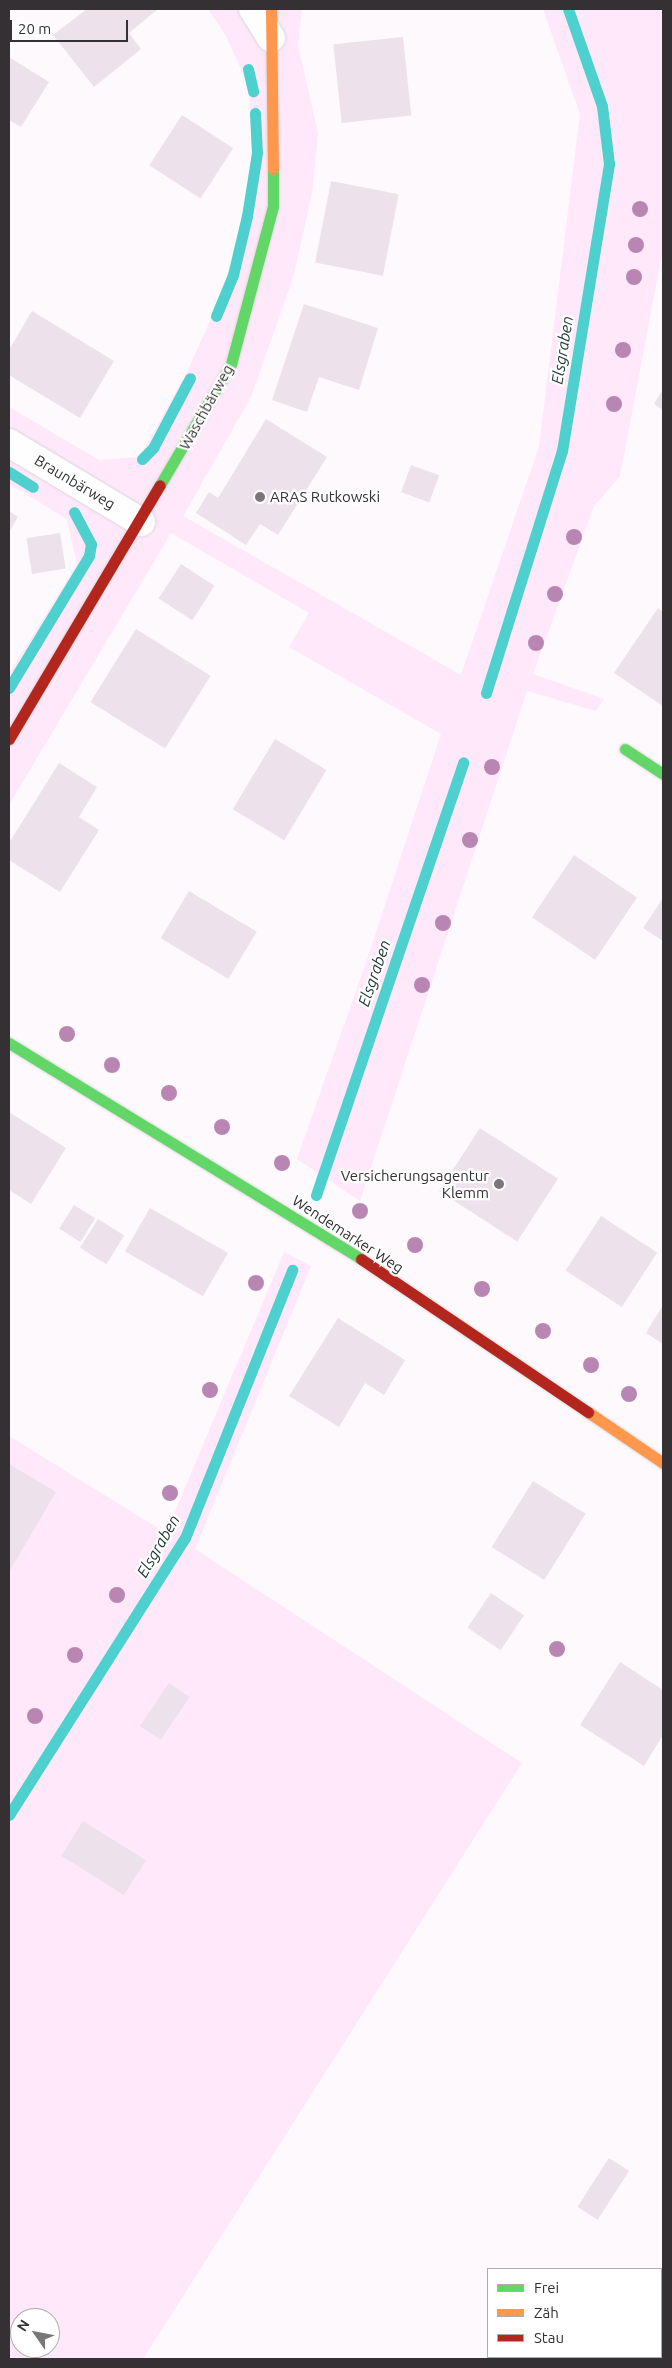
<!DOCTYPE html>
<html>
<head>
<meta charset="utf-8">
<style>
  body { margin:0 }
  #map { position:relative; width:672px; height:2368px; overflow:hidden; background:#fdf9fc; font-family:Ubuntu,sans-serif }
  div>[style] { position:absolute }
  .green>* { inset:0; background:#fee8f9 }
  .stream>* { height:11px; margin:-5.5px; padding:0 5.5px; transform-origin:5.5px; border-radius:5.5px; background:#4dd0ce }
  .building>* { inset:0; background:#ede2eb; transform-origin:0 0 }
  .roads { filter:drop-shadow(0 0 1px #dad6d9) drop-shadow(0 0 1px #dad6d9) }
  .street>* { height:28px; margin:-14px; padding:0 14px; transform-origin:14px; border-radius:14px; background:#fffeff }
  .fast>* { height:11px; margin:-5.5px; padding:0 5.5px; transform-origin:5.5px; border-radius:5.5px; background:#63d668 }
  .slow>* { height:11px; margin:-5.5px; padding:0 5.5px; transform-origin:5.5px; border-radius:5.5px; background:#ff974d }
  .jam>* { height:11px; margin:-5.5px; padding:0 5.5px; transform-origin:5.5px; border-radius:5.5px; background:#b3261e }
  .trees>* { width:16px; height:16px; margin:-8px; border-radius:50%; background:#b986b3 }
  .dots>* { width:14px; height:14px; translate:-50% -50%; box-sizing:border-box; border:2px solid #fff; border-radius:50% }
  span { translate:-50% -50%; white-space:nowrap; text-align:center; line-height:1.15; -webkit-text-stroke:4.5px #fff; paint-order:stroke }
  .street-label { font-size:15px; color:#343033 }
  .poi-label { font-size:15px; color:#343033 }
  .left { translate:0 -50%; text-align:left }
  .right { translate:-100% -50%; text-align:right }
  .water-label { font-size:16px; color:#233c3b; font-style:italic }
  .frame { position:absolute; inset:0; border:10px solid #343033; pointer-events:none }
  .legend { position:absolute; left:487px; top:2268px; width:175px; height:90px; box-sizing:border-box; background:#fff; border:1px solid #aeacad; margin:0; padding:6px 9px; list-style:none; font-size:15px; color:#343033 }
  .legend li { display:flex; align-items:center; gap:10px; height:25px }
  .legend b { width:25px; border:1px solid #aeacad }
  .north { position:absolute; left:10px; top:2308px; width:50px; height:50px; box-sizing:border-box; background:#fff; border:1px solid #aeacad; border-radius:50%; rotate:303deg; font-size:14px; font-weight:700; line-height:20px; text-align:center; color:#343033 }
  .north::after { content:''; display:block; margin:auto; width:18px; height:22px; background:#7a7679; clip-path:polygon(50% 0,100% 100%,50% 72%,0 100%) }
  .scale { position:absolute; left:10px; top:20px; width:118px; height:22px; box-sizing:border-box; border:2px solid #343033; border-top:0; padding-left:6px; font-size:15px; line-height:18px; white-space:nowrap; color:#343033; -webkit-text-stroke:4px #fff; paint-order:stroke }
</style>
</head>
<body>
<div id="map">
  <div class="green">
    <div style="clip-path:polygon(208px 9px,302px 9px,298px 45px,318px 133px,312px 193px,293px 278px,251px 397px,183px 516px,461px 675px,539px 447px,580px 114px,543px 9px,663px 9px,663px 248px,620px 476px,594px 506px,533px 674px,604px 699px,596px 711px,527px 691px,360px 1201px,297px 1159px,369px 954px,441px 734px,289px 647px,309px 613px,171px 533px,9px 805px,9px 674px,77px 564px,67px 519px,9px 484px,9px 407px,99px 460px,140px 457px,188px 370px,223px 292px,243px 215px,252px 155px,249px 87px,226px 36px)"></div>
    <div style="clip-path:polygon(evenodd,284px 1252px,311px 1266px,195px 1549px,522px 1763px,143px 2359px,9px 2359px,9px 1436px,166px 1533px,284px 1252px,20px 2318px,50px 2318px,50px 2348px,20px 2348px,20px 2318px)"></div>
  </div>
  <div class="stream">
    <div style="left:248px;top:69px;width:23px;rotate:77deg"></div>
    <div style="left:216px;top:316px;width:44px;rotate:-67.5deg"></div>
    <div style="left:233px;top:275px;width:61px;rotate:-76.7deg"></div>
    <div style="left:247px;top:216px;width:64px;rotate:-81deg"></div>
    <div style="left:257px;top:153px;width:40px;rotate:-92.9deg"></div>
    <div style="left:142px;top:459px;width:16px;rotate:-45deg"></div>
    <div style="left:153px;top:448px;width:79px;rotate:-62.1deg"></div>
    <div style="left:9px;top:472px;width:28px;rotate:32deg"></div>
    <div style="left:9px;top:688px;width:154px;rotate:-58.8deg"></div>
    <div style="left:89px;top:556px;width:12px;rotate:-81deg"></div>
    <div style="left:91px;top:544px;width:36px;rotate:-118deg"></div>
    <div style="left:486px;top:693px;width:254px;rotate:-72.6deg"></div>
    <div style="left:562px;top:451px;width:291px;rotate:-80.7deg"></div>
    <div style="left:609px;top:164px;width:58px;rotate:-96.9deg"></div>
    <div style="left:602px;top:106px;width:103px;rotate:-109.3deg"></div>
    <div style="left:316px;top:1195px;width:457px;rotate:-71.2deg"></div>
    <div style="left:9px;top:1815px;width:328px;rotate:-57.6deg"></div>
    <div style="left:185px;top:1538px;width:289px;rotate:-68.2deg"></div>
  </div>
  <div class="building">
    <div style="clip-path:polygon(87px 9px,158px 9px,129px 33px,141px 49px,94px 87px,53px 35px)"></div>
    <div style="left:403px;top:37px;width:79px;height:70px;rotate:84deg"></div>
    <div style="clip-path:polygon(9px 57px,49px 82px,21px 127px,9px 120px)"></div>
    <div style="left:182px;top:115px;width:61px;height:60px;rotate:33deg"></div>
    <div style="left:331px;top:181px;width:69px;height:83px;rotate:11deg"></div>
    <div style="clip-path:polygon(304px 304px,378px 328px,359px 390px,319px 377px,307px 412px,272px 400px)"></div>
    <div style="clip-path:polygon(32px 311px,114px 361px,80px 418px,9px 375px,9px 350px)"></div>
    <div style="clip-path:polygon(663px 389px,663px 410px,654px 404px)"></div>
    <div style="clip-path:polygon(266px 419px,327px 457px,278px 535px,260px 524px,246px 545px,196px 513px,209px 492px,218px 498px)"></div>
    <div style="left:411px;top:465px;width:30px;height:29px;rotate:20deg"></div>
    <div style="clip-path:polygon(9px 511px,18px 517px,9px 532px)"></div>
    <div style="left:60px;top:533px;width:36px;height:34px;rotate:81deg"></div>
    <div style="left:181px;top:564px;width:40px;height:41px;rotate:33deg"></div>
    <div style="clip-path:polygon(658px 608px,663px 612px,663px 706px,614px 673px)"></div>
    <div style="left:136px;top:629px;width:88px;height:86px;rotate:32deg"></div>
    <div style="left:275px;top:739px;width:60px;height:82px;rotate:31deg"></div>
    <div style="clip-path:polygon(59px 763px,97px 787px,79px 817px,99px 830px,60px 892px,9px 860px,9px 843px)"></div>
    <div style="left:574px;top:855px;width:76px;height:75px;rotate:34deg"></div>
    <div style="left:189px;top:891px;width:79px;height:55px;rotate:31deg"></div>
    <div style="clip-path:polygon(663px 898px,663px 941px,643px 928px)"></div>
    <div style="clip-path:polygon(9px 1112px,66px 1148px,31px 1204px,9px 1190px)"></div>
    <div style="left:480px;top:1128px;width:93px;height:75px;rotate:33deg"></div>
    <div style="left:74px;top:1205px;width:25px;height:28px;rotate:32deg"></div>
    <div style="left:150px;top:1208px;width:90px;height:50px;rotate:30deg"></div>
    <div style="left:601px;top:1216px;width:67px;height:65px;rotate:33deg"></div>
    <div style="left:98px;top:1219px;width:31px;height:34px;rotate:32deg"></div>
    <div style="clip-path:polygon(663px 1305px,663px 1344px,646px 1333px)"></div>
    <div style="clip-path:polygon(338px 1318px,405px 1360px,384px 1395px,365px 1383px,339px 1427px,289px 1396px)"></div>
    <div style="clip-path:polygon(9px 1464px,56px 1492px,9px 1572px)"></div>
    <div style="left:533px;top:1481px;width:62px;height:78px;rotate:32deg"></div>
    <div style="left:491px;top:1593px;width:40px;height:42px;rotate:34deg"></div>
    <div style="clip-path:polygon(620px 1662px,663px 1690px,663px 1735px,644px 1766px,580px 1725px)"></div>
    <div style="left:169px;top:1683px;width:25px;height:52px;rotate:34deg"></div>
    <div style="left:83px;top:1821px;width:74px;height:41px;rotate:32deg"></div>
    <div style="left:609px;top:2158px;width:24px;height:58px;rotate:33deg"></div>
  </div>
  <div class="roads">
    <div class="street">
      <div style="left:253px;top:9px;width:34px;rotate:58deg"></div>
      <div style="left:9px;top:443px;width:154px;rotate:30.9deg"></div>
    </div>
    <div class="fast">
      <div style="left:160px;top:485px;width:140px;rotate:-59.6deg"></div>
      <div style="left:231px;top:364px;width:163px;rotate:-75.1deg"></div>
      <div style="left:273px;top:206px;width:37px;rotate:-90deg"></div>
      <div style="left:625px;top:749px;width:45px;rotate:33.3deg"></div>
      <div style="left:9px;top:1043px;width:413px;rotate:31.5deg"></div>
    </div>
    <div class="slow">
      <div style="left:271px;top:9px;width:160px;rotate:89.3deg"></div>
      <div style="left:588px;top:1412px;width:91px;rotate:34.2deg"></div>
    </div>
    <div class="jam">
      <div style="left:9px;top:739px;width:295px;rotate:-59.3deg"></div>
      <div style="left:361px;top:1259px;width:274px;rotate:34deg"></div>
    </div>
  </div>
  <div class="trees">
    <div style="left:640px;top:209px"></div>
    <div style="left:636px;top:245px"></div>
    <div style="left:634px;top:277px"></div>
    <div style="left:623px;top:350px"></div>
    <div style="left:614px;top:404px"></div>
    <div style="left:574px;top:537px"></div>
    <div style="left:555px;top:594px"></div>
    <div style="left:536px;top:643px"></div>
    <div style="left:492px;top:767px"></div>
    <div style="left:470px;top:840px"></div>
    <div style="left:443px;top:923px"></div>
    <div style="left:422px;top:985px"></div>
    <div style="left:67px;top:1034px"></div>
    <div style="left:112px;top:1065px"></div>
    <div style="left:169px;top:1093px"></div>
    <div style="left:222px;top:1127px"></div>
    <div style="left:282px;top:1163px"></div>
    <div style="left:360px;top:1211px"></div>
    <div style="left:415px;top:1245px"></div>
    <div style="left:256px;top:1283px"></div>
    <div style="left:482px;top:1289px"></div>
    <div style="left:543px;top:1331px"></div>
    <div style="left:591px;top:1365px"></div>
    <div style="left:210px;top:1390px"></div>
    <div style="left:629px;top:1394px"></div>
    <div style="left:170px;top:1493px"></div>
    <div style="left:117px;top:1595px"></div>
    <div style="left:557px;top:1649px"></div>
    <div style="left:75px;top:1655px"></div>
    <div style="left:35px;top:1716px"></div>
  </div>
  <div class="dots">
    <div style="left:260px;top:497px;background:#7a7679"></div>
    <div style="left:499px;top:1184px;background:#7a7679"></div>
  </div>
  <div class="street-label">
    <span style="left:206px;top:407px;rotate:-61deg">Waschbärweg</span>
    <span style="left:75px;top:482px;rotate:31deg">Braunbärweg</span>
    <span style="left:348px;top:1234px;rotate:33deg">Wendemarker Weg</span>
  </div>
  <div class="poi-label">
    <span class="left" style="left:270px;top:497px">ARAS Rutkowski</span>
    <span class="right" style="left:489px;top:1184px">Versicherungsagentur<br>Klemm</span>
  </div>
  <div class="water-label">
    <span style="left:562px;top:350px;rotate:-81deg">Elsgraben</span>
    <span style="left:374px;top:973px;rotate:-71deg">Elsgraben</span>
    <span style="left:158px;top:1546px;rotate:-60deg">Elsgraben</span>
  </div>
  <div class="frame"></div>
  <ul class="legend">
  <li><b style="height:6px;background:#63d668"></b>Frei</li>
  <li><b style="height:6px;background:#ff974d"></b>Zäh</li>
  <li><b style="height:6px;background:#b3261e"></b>Stau</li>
  </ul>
  <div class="north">N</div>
  <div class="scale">20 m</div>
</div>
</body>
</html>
